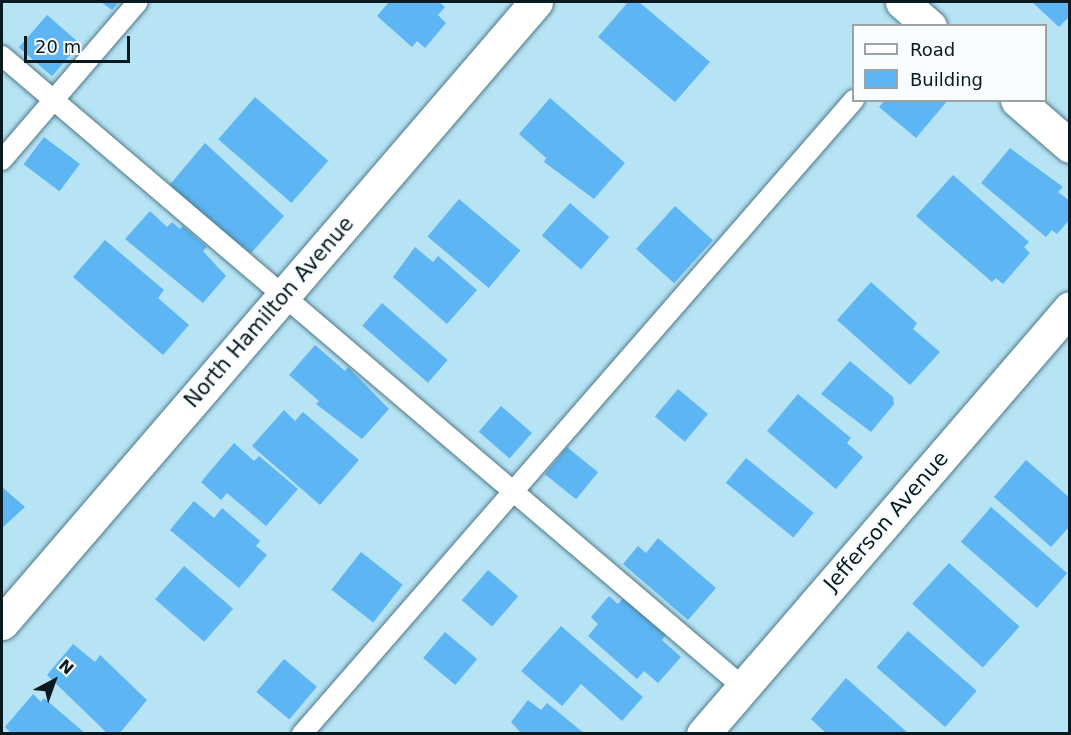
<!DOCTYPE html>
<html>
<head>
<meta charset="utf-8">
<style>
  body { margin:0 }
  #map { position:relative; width:1071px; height:735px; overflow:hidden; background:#b7e4f4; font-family:"DejaVu Sans",sans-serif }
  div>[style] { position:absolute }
  .building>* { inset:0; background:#5db5f3; transform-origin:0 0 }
  .roads { filter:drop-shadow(0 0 2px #4e7886) drop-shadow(0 0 2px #4e7886) }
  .service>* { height:20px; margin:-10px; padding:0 10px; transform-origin:10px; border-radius:10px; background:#fff }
  .minor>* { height:33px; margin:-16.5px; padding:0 16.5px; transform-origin:16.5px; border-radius:16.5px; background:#fff }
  span { translate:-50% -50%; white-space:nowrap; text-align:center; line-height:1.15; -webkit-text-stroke:5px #f9fdff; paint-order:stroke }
  .street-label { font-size:21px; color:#081a1f }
  .frame { position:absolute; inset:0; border:3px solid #081a1f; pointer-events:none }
  .legend { position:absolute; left:852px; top:24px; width:195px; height:78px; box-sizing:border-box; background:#f9fdff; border:2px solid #99a2a5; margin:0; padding:8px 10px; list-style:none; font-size:18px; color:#081a1f }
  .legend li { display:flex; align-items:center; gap:12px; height:30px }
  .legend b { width:30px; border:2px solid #99a2a5 }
  .north { position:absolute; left:24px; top:651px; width:60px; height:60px; -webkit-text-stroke:4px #f9fdff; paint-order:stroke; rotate:41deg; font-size:16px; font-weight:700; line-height:24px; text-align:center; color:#081a1f }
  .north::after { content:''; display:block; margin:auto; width:21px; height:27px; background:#081a1f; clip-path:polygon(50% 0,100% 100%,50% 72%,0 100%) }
  .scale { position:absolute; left:24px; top:36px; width:106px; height:27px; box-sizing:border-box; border:3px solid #081a1f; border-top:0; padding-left:8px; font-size:18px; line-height:21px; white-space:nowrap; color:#081a1f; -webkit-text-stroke:4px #f9fdff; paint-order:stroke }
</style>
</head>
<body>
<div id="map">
  <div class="building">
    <div style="clip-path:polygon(101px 2px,119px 2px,112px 10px)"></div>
    <div style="clip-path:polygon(389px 2px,439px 2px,445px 7px,438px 15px,446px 23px,425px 48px,417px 41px,412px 47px,377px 16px)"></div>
    <div style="clip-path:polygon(628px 2px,639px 2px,710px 62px,675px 102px,598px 37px)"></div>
    <div style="clip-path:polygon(1032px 2px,1070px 2px,1070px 16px,1059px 27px)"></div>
    <div style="left:47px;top:15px;width:44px;height:43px;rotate:41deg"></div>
    <div style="left:255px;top:97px;width:97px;height:56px;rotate:41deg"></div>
    <div style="clip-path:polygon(550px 98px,625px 163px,594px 199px,544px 162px,546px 158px,519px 134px)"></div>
    <div style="clip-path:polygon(885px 100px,948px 100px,916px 138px,879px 107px)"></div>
    <div style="left:44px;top:137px;width:45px;height:34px;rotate:37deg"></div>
    <div style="clip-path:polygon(205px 143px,284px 216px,251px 253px,244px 247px,241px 252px,167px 188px)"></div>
    <div style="clip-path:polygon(1010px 148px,1063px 187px,1058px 192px,1070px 201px,1070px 219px,1057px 234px,1052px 230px,1046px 237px,981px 183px)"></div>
    <div style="clip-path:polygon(953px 175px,1029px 242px,1024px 247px,1030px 253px,1003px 284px,996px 278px,992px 282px,916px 216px)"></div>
    <div style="left:459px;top:199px;width:80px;height:49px;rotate:40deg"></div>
    <div style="left:570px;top:203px;width:52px;height:43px;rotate:41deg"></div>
    <div style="left:675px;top:206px;width:51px;height:58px;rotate:42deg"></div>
    <div style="clip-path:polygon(150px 211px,167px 227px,172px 222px,180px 229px,183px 226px,207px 247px,203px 251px,226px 276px,203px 303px,125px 239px)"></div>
    <div style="clip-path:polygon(105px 240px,164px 290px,158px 298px,189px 325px,163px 355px,73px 277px)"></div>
    <div style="clip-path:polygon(415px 247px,433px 262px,438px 256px,477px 290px,447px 324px,393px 277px)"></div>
    <div style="clip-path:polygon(871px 282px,917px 323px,913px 329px,940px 352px,910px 385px,837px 320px)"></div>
    <div style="left:382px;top:303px;width:87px;height:30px;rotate:41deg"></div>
    <div style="clip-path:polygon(315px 345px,345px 371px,348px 367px,389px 409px,362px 439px,316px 404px,319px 401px,289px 375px)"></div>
    <div style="clip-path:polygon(850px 361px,893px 397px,894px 404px,871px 432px,821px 394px)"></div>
    <div style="left:678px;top:389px;width:39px;height:36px;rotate:40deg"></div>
    <div style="clip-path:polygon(798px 394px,851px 438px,847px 443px,863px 457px,836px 489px,767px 431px)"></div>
    <div style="left:501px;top:406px;width:41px;height:34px;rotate:41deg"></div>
    <div style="clip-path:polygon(284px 410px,295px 421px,303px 412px,359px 460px,320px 505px,252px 446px)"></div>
    <div style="clip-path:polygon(234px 443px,254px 461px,259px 456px,298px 489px,266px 526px,227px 493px,221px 500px,201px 482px)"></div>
    <div style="left:567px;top:447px;width:40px;height:35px;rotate:39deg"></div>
    <div style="left:746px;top:458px;width:87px;height:32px;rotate:39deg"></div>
    <div style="clip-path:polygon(1026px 460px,1070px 498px,1070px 526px,1051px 547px,994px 497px)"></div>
    <div style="clip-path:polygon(2px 487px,25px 507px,2px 528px)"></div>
    <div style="clip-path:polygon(194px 501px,214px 518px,222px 508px,260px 541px,256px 546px,267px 555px,239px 588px,170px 530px)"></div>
    <div style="left:991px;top:507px;width:101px;height:46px;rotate:41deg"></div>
    <div style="clip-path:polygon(658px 538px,716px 588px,688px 620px,623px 564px,638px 546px,646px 553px)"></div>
    <div style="left:361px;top:552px;width:53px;height:48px;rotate:38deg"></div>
    <div style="left:949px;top:563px;width:95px;height:55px;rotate:42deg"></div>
    <div style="left:184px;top:566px;width:65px;height:44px;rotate:41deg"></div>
    <div style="left:488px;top:570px;width:40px;height:40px;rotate:41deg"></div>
    <div style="clip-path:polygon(609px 596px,618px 604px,623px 598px,666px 635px,662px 640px,681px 657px,658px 683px,644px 671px,637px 679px,588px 636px,598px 624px,591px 617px)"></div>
    <div style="clip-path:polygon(561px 626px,643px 697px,622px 721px,581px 684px,562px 706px,521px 671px)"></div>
    <div style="left:908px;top:631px;width:91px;height:48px;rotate:41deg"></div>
    <div style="left:445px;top:632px;width:42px;height:34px;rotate:40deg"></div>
    <div style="clip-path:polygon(73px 644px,95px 662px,100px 655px,147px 700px,119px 734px,108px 734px,47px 675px)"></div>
    <div style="left:284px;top:659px;width:43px;height:43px;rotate:40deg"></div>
    <div style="clip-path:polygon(846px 678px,909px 734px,827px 734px,811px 719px)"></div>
    <div style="clip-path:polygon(33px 694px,41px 702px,44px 698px,86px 734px,12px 734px,5px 727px)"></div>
    <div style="clip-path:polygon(528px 700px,541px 710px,547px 703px,585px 734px,522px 734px,511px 722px)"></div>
  </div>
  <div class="roads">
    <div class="service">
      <div style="left:2px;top:56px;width:973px;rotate:40.42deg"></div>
      <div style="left:2px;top:160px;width:208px;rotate:-49.3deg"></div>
      <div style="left:302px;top:734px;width:841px;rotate:-48.96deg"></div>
    </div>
    <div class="minor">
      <div style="left:902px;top:2px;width:37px;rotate:41deg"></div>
      <div style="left:1017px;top:100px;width:70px;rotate:41deg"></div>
      <div style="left:2px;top:623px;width:819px;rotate:-49.31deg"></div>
      <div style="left:703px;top:734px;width:562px;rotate:-49.26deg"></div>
    </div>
  </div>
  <div class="street-label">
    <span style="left:269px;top:312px;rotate:-49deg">North Hamilton Avenue</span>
    <span style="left:886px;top:521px;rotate:-49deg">Jefferson Avenue</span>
  </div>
  <div class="frame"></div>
  <ul class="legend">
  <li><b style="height:8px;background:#fff"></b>Road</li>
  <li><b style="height:16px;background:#5db5f3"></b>Building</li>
  </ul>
  <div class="north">N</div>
  <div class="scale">20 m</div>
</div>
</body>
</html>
